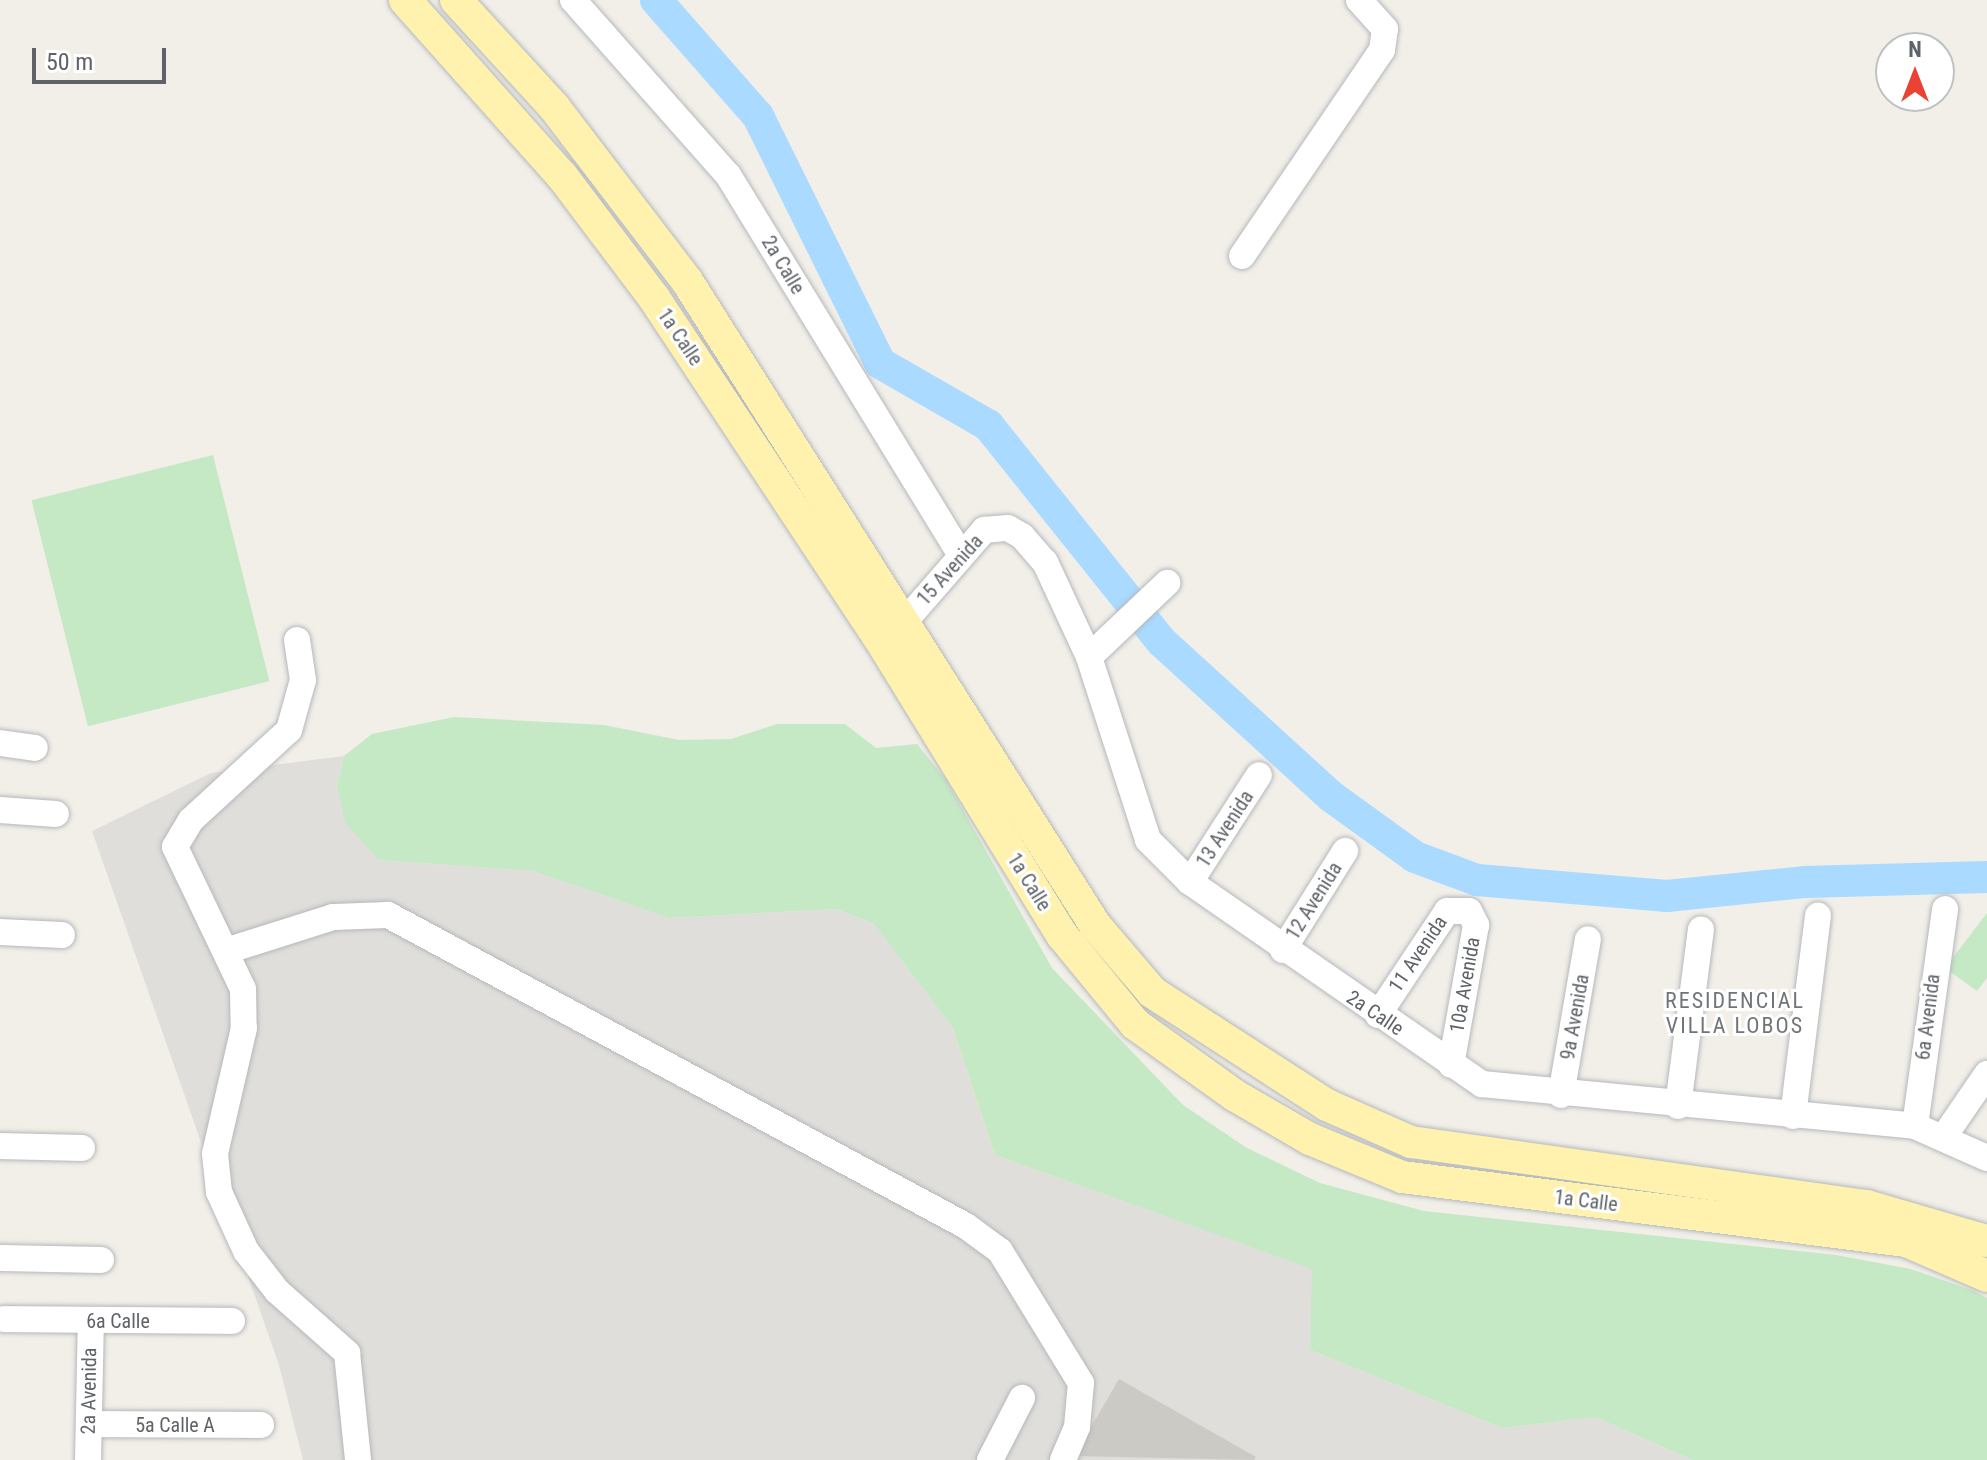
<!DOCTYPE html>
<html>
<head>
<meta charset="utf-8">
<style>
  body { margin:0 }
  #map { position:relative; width:1987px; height:1460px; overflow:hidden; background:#f1efe8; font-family:"Roboto Condensed",sans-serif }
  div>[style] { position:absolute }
  .industrial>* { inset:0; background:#e0deda }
  .green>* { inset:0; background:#c5e8c5; transform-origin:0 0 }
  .river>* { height:32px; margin:-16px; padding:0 16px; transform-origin:16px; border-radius:16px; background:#aadaff }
  .building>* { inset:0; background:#cccac5 }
  .roads { filter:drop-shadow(0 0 2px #b5b8bc) drop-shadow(0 0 2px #b5b8bc) }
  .minor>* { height:26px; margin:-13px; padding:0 13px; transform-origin:13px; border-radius:13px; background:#fff }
  .major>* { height:32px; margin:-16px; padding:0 16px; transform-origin:16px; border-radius:16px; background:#fff2af }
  span { translate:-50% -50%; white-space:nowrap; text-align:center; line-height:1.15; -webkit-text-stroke:6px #fff; paint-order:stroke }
  .street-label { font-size:20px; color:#5f6368 }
  .neighbourhood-label { font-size:22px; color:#70757a; letter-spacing:2px }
  .north { position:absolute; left:1875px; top:32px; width:80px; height:80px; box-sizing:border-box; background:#fff; border:2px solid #bfc1c3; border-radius:50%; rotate:0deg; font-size:22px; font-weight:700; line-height:32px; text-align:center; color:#5f6368 }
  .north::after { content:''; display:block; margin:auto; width:28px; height:36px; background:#ea4335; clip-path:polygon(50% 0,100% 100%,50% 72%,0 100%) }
  .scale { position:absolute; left:32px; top:48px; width:134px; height:36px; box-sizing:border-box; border:4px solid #5f6368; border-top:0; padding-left:10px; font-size:24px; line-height:28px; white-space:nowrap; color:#5f6368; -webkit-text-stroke:6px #fff; paint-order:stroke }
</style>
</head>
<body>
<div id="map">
  <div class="industrial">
    <div style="clip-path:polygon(344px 756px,337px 787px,379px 860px,533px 871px,669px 918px,836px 909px,873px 923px,953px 1028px,995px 1155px,1313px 1269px,1310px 1350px,1503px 1428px,1595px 1417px,1693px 1460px,303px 1460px,279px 1365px,92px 831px,211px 773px)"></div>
  </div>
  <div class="green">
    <div style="left:213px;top:455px;width:233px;height:187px;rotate:76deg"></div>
    <div style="clip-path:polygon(454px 717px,604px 725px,679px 740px,731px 739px,777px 724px,845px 724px,876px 748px,917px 744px,946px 780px,1052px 968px,1183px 1105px,1247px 1148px,1320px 1183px,1424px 1211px,1836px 1255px,1911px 1269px,1974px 1291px,1987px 1298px,1987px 1460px,1693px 1460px,1595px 1417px,1503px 1428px,1310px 1350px,1312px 1269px,995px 1155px,953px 1028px,873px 923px,836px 909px,669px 918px,533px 871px,379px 860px,346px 824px,337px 787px,344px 756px,372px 734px)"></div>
    <div style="clip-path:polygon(1987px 913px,1987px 978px,1977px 991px,1945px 968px)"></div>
  </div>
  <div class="river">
    <div style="left:656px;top:0;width:154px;rotate:48.7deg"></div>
    <div style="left:758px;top:116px;width:275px;rotate:63.7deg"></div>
    <div style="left:880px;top:363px;width:125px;rotate:29.9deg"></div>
    <div style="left:988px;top:425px;width:278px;rotate:51.3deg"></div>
    <div style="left:1162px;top:642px;width:230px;rotate:42.4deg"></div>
    <div style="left:1332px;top:797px;width:102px;rotate:35.9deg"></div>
    <div style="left:1415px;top:857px;width:66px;rotate:20.4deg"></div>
    <div style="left:1477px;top:880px;width:191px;rotate:4.8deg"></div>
    <div style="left:1667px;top:896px;width:138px;rotate:-5.8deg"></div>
    <div style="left:1804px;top:882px;width:183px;rotate:-1.6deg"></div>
  </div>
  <div class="building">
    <div style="clip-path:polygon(1119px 1379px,1256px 1457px,1254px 1460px,1074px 1456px)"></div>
  </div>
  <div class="roads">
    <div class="minor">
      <div style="left:573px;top:0;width:234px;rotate:48.5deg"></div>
      <div style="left:728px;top:175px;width:444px;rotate:58.5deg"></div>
      <div style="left:1242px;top:256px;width:249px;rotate:-55.8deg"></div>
      <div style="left:1382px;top:50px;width:21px;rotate:-82deg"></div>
      <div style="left:1385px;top:29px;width:39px;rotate:-132deg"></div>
      <div style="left:905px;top:621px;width:121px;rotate:-49deg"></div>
      <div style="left:984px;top:530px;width:24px;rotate:-5deg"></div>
      <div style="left:1008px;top:528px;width:16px;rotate:30deg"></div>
      <div style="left:1022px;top:536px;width:35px;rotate:49deg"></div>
      <div style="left:1045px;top:562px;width:105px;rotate:65.1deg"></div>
      <div style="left:1089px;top:657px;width:192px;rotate:72.1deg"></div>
      <div style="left:1148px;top:840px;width:59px;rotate:45deg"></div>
      <div style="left:1190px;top:882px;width:355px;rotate:34.7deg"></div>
      <div style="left:1482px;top:1084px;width:435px;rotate:5.5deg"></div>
      <div style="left:1915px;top:1126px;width:79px;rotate:24deg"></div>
      <div style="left:297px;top:640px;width:40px;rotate:81.5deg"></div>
      <div style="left:303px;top:680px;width:52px;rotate:105.6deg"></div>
      <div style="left:289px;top:730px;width:133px;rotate:137.4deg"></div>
      <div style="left:191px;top:820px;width:31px;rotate:121deg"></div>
      <div style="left:175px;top:847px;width:157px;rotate:64.4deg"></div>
      <div style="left:243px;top:989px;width:39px;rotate:89deg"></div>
      <div style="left:244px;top:1028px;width:129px;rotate:103deg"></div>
      <div style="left:215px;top:1154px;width:38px;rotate:84deg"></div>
      <div style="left:219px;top:1192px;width:65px;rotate:65.4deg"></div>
      <div style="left:246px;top:1251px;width:51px;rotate:52.2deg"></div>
      <div style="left:277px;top:1291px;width:94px;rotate:41.5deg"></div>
      <div style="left:347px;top:1353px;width:108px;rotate:84.1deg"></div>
      <div style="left:1089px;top:657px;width:108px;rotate:-43.5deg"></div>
      <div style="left:0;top:743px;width:35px;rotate:8deg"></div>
      <div style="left:0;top:810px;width:56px;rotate:4.1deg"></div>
      <div style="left:1190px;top:882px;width:127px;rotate:-57.2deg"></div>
      <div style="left:0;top:932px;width:62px;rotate:2.8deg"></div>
      <div style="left:229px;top:950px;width:109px;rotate:-17.6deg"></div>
      <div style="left:333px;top:917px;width:55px;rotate:-2.1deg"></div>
      <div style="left:388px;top:915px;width:656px;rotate:28.28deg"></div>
      <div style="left:966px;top:1226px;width:42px;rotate:36.3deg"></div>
      <div style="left:1000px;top:1251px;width:155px;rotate:58.5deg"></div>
      <div style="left:1081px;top:1383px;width:44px;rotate:95.2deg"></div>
      <div style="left:1077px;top:1427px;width:36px;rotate:113deg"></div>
      <div style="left:1283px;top:950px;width:117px;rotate:-57.9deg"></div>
      <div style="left:1378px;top:1015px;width:125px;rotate:-56.4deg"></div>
      <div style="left:1447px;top:911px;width:22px"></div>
      <div style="left:1469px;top:911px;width:16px;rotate:63deg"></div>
      <div style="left:1476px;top:925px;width:142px;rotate:100.1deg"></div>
      <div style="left:1561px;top:1095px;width:158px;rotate:-80.2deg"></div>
      <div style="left:1678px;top:1106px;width:178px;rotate:-82.6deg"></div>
      <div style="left:1793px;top:1116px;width:202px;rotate:-82.9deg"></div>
      <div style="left:1915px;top:1126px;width:219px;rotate:-82.1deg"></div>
      <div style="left:1943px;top:1138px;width:78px;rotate:-55.5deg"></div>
      <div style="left:0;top:1146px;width:82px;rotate:1.4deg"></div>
      <div style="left:0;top:1258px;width:101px;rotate:1.1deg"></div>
      <div style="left:4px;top:1319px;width:228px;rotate:0.5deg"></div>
      <div style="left:89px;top:1424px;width:172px;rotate:0.3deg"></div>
      <div style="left:88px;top:1460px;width:139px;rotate:-88.8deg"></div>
      <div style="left:990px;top:1460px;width:70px;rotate:-62.7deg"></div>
    </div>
    <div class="major">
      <div style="left:405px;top:0;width:236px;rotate:48.3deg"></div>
      <div style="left:562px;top:176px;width:153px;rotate:53deg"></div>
      <div style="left:654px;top:298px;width:405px;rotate:56.5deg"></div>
      <div style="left:878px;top:636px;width:351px;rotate:58.4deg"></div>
      <div style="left:1062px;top:935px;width:115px;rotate:50.6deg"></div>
      <div style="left:1135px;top:1024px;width:122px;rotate:35.6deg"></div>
      <div style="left:1234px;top:1095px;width:88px;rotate:30.1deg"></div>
      <div style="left:1310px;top:1139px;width:100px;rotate:22.4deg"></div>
      <div style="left:1402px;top:1177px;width:508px;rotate:7.24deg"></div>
      <div style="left:1906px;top:1241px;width:88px;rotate:23.4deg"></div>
      <div style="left:456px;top:0;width:145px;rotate:47.5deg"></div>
      <div style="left:554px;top:107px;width:219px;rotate:52.6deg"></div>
      <div style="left:687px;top:281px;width:762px;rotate:57.64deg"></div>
      <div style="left:1095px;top:925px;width:88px;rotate:49.6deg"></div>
      <div style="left:1152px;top:992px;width:208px;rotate:32.9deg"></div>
      <div style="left:1327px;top:1105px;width:92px;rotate:23.8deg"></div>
      <div style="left:1411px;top:1142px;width:460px;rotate:8deg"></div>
      <div style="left:1867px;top:1206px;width:125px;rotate:16.3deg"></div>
    </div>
  </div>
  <div class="street-label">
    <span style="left:783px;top:265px;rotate:59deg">2a Calle</span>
    <span style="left:680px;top:337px;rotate:56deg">1a Calle</span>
    <span style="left:950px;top:570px;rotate:-48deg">15 Avenida</span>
    <span style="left:1225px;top:829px;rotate:-57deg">13 Avenida</span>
    <span style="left:1029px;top:882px;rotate:58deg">1a Calle</span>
    <span style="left:1314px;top:901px;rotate:-58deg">12 Avenida</span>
    <span style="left:1418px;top:954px;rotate:-56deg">11 Avenida</span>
    <span style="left:1465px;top:985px;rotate:-80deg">10a Avenida</span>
    <span style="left:1375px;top:1013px;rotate:34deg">2a Calle</span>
    <span style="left:1575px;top:1017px;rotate:-80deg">9a Avenida</span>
    <span style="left:1928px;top:1017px;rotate:-83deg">6a Avenida</span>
    <span style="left:1586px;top:1201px;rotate:7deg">1a Calle</span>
    <span style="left:118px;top:1321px">6a Calle</span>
    <span style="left:89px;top:1391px;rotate:-89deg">2a Avenida</span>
    <span style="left:175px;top:1425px">5a Calle A</span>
  </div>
  <div class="neighbourhood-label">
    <span style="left:1735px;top:1013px">RESIDENCIAL<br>VILLA LOBOS</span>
  </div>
  <div class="north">N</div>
  <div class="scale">50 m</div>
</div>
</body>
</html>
